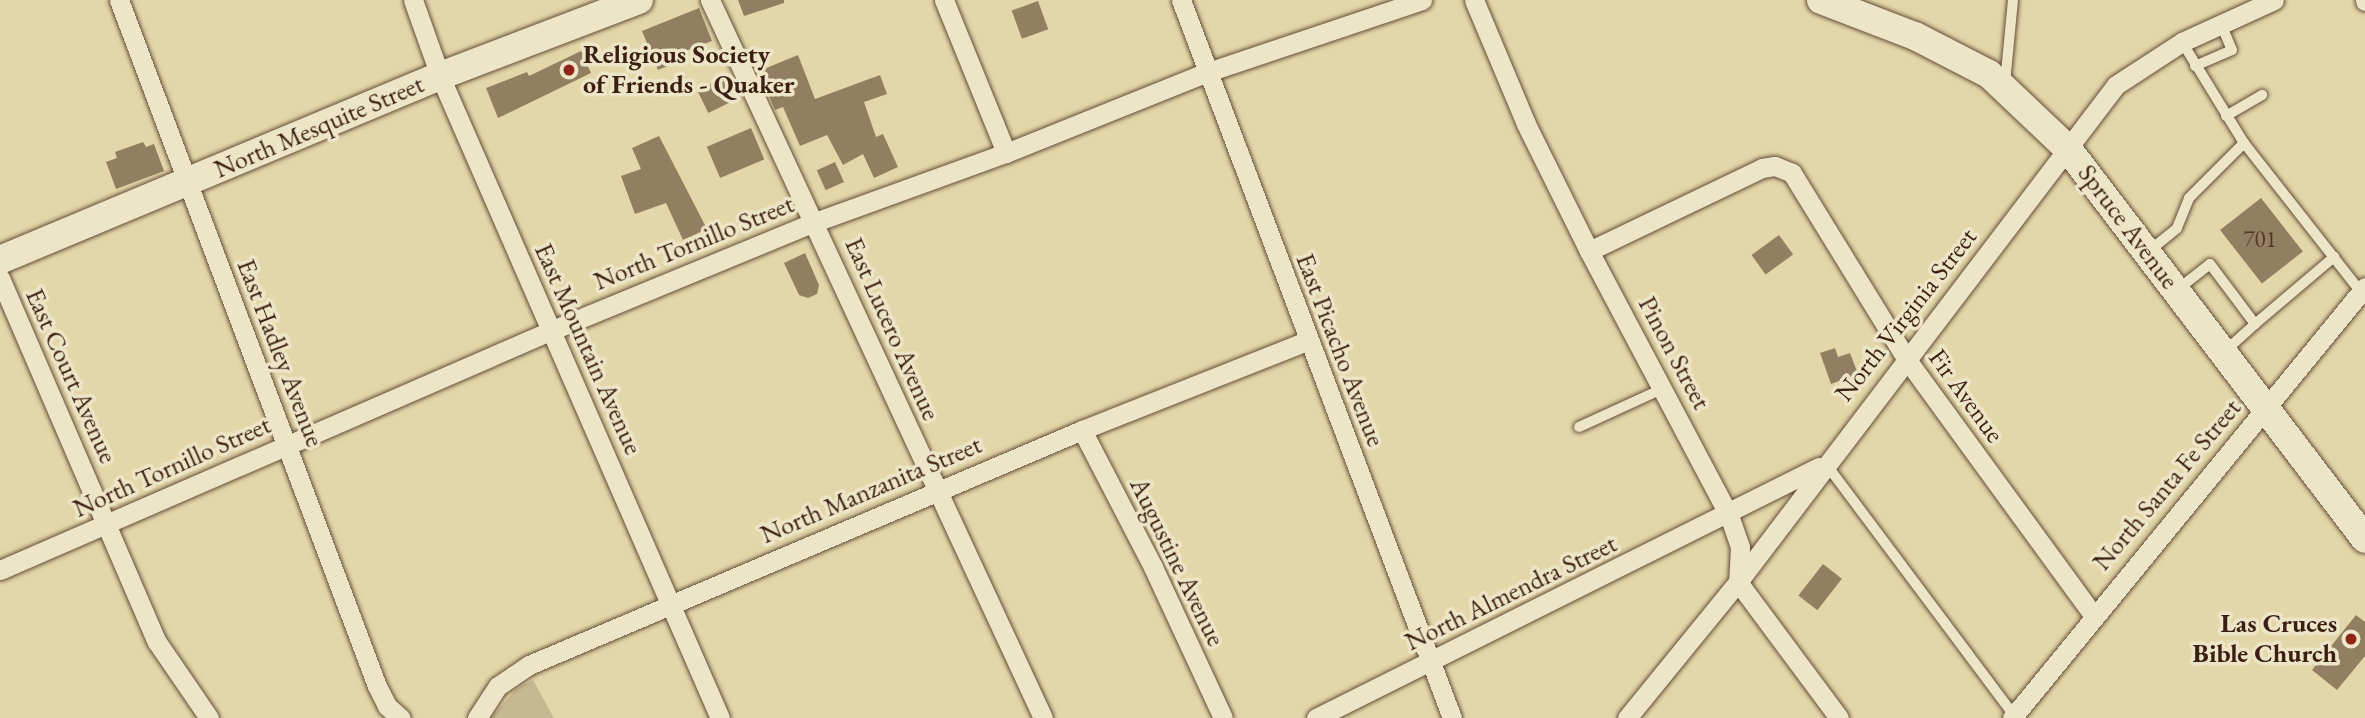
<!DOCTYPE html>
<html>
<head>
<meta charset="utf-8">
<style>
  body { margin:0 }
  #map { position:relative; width:2365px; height:718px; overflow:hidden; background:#e3d7a9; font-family:"EB Garamond",serif }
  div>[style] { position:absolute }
  .green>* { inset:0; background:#c6b88f }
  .building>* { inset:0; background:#927f61; transform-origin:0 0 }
  .roads { filter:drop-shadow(0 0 2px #654d38) drop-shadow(0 0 2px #654d38) }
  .lane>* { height:10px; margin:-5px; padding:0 5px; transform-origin:5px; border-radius:5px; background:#ede5c7 }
  .street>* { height:19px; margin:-9.5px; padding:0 9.5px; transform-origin:9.5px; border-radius:9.5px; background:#ede5c7 }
  .secondary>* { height:28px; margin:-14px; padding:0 14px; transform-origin:14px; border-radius:14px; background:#ede5c7 }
  .dots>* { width:19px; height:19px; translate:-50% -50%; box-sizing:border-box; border:4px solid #ede5c7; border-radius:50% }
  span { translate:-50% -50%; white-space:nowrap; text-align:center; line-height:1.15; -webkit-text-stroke:7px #ede5c7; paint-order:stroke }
  .number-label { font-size:23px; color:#513726 }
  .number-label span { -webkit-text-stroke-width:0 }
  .poi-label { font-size:26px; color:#3b1f12; font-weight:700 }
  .left { translate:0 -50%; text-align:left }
  .right { translate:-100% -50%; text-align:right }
  .street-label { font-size:26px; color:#3b1f12 }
</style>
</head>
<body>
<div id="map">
  <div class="green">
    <div style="clip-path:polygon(533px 680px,554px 718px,491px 718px,516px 689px)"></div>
  </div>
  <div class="building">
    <div style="clip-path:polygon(738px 0,784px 0,784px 3px,744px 16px)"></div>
    <div style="left:1038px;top:1px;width:30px;height:28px;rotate:70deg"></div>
    <div style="clip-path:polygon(699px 8px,712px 41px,680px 53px,683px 60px,658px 70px,642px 31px)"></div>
    <div style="clip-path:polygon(581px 51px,591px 73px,498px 118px,486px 88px,527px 72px,529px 76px)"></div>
    <div style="clip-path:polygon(798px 55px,815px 99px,880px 75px,887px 94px,864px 102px,876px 137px,883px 134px,898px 167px,874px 178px,863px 154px,843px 165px,827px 135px,800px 146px,783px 107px,775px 110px,759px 71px)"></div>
    <div style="left:727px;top:76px;width:25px;height:33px;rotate:64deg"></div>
    <div style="left:751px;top:128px;width:34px;height:48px;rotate:67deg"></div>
    <div style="clip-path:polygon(659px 136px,707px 229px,683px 240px,666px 203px,635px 214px,621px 176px,641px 169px,632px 148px)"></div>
    <div style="clip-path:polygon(143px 142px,146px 147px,154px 144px,164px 171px,116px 189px,106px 162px,117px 158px,115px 152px)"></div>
    <div style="left:835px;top:162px;width:22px;height:20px;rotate:66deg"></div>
    <div style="left:2261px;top:198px;width:68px;height:52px;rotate:52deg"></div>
    <div style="left:1779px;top:235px;width:24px;height:34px;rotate:54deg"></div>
    <div style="clip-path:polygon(805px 253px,819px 285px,817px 294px,808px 298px,799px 295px,784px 263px)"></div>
    <div style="clip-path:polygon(1835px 348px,1838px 357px,1850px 353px,1858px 374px,1831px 384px,1820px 353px)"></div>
    <div style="left:1823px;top:564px;width:24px;height:40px;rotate:38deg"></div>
    <div style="clip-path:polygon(2356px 615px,2365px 622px,2365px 656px,2337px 690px,2312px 670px)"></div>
  </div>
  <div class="roads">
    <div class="lane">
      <div style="left:2182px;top:42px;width:119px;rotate:58.5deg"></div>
      <div style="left:2244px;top:143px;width:188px;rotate:51.9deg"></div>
      <div style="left:2195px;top:66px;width:40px;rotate:-23.4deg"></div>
      <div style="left:2232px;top:50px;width:28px;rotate:-113deg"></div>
      <div style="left:2005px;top:83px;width:83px;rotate:-84.5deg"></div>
      <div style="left:2226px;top:116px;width:42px;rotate:-30.3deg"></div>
      <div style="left:2149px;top:251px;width:36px;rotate:-39deg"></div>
      <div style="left:2177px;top:228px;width:32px;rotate:-68deg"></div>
      <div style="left:2189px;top:198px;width:78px;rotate:-45deg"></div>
      <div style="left:2177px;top:290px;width:42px;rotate:-38.2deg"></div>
      <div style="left:2210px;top:264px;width:75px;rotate:53.1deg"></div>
      <div style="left:2255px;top:324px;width:104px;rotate:-40.3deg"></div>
      <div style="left:2224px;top:352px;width:42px;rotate:-42.1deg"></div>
      <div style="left:1579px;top:427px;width:94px;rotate:-24.6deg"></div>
      <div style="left:1826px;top:464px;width:314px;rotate:53.2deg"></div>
    </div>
    <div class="street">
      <div style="left:119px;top:0;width:733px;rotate:69.39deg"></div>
      <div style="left:377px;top:686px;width:22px;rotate:63deg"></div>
      <div style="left:387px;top:706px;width:18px;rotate:41deg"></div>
      <div style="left:413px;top:0;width:81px;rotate:70.4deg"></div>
      <div style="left:440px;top:76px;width:700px;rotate:66.44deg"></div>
      <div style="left:710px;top:0;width:791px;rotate:65.12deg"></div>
      <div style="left:944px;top:0;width:165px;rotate:67.9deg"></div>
      <div style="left:1181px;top:0;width:767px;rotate:69.32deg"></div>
      <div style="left:1474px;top:0;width:134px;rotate:67.2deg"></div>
      <div style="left:1526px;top:124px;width:142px;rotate:63.6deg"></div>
      <div style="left:1589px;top:251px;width:299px;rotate:62.1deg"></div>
      <div style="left:1729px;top:515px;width:34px;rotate:71deg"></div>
      <div style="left:1740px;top:547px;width:35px;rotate:93deg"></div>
      <div style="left:1738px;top:582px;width:169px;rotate:53.4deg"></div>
      <div style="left:2365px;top:0;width:1px;rotate:90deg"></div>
      <div style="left:1589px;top:251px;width:192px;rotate:-25.6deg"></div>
      <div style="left:1762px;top:168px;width:13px;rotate:-9deg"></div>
      <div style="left:1775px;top:166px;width:18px;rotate:22deg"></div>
      <div style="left:1792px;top:173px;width:216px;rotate:58.4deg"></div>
      <div style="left:1905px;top:357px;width:319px;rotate:53.9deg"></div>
      <div style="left:0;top:278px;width:396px;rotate:66.7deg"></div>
      <div style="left:157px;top:642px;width:92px;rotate:55.6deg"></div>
      <div style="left:1082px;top:430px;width:154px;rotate:62.6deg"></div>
      <div style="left:1153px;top:567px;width:166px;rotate:65.1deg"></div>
      <div style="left:0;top:570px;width:600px;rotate:-23.49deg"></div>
      <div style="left:550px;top:331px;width:287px;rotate:-22.4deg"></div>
      <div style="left:815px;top:222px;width:203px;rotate:-19.9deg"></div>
      <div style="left:1006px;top:153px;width:218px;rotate:-21.9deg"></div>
      <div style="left:1208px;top:72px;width:226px;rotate:-18.6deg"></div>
      <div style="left:477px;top:718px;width:38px;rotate:-57deg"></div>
      <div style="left:498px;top:686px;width:37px;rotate:-34deg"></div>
      <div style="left:529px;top:665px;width:601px;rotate:-23.02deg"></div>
      <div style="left:1082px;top:430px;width:242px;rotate:-21.6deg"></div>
      <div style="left:1316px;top:718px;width:562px;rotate:-26.52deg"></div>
      <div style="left:1627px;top:718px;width:176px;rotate:-50.8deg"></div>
      <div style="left:1738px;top:582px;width:624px;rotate:-52.74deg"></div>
      <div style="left:2116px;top:85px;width:79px;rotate:-33.1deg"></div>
      <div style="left:2182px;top:42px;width:101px;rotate:-24.5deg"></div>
      <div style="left:2012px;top:718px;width:557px;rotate:-50.68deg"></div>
    </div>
    <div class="secondary">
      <div style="left:1821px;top:0;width:101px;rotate:21deg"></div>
      <div style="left:1915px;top:36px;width:83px;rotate:27.2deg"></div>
      <div style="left:1989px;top:74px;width:109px;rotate:43.5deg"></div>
      <div style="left:2068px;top:149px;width:490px;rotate:52.7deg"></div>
      <div style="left:0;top:260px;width:477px;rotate:-22.7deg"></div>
      <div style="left:440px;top:76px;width:213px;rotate:-20.9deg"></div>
    </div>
  </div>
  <div class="dots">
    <div style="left:569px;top:70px;background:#8f2418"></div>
    <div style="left:2351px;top:639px;background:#8f2418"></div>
  </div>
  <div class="number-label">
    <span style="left:2260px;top:239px">701</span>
  </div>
  <div class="poi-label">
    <span class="left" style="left:583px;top:70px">Religious Society<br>of Friends - Quaker</span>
    <span class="right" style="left:2337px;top:639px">Las Cruces<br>Bible Church</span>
  </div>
  <div class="street-label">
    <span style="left:319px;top:127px;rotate:-23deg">North Mesquite Street</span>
    <span style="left:2128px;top:227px;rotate:53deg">Spruce Avenue</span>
    <span style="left:694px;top:243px;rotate:-22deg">North Tornillo Street</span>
    <span style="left:1906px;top:315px;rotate:-52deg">North Virginia Street</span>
    <span style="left:892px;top:329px;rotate:66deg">East Lucero Avenue</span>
    <span style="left:588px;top:349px;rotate:66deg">East Mountain Avenue</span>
    <span style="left:1340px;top:350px;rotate:69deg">East Picacho Avenue</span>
    <span style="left:280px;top:353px;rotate:69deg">East Hadley Avenue</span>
    <span style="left:1674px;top:353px;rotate:62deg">Pinon Street</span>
    <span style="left:71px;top:376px;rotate:66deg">East Court Avenue</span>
    <span style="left:1966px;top:396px;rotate:54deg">Fir Avenue</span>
    <span style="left:172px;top:467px;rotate:-24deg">North Tornillo Street</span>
    <span style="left:2167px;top:485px;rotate:-50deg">North Santa Fe Street</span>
    <span style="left:871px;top:490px;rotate:-23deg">North Manzanita Street</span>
    <span style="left:1177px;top:562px;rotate:64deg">Augustine Avenue</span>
    <span style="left:1511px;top:593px;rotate:-26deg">North Almendra Street</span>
  </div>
</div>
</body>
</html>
